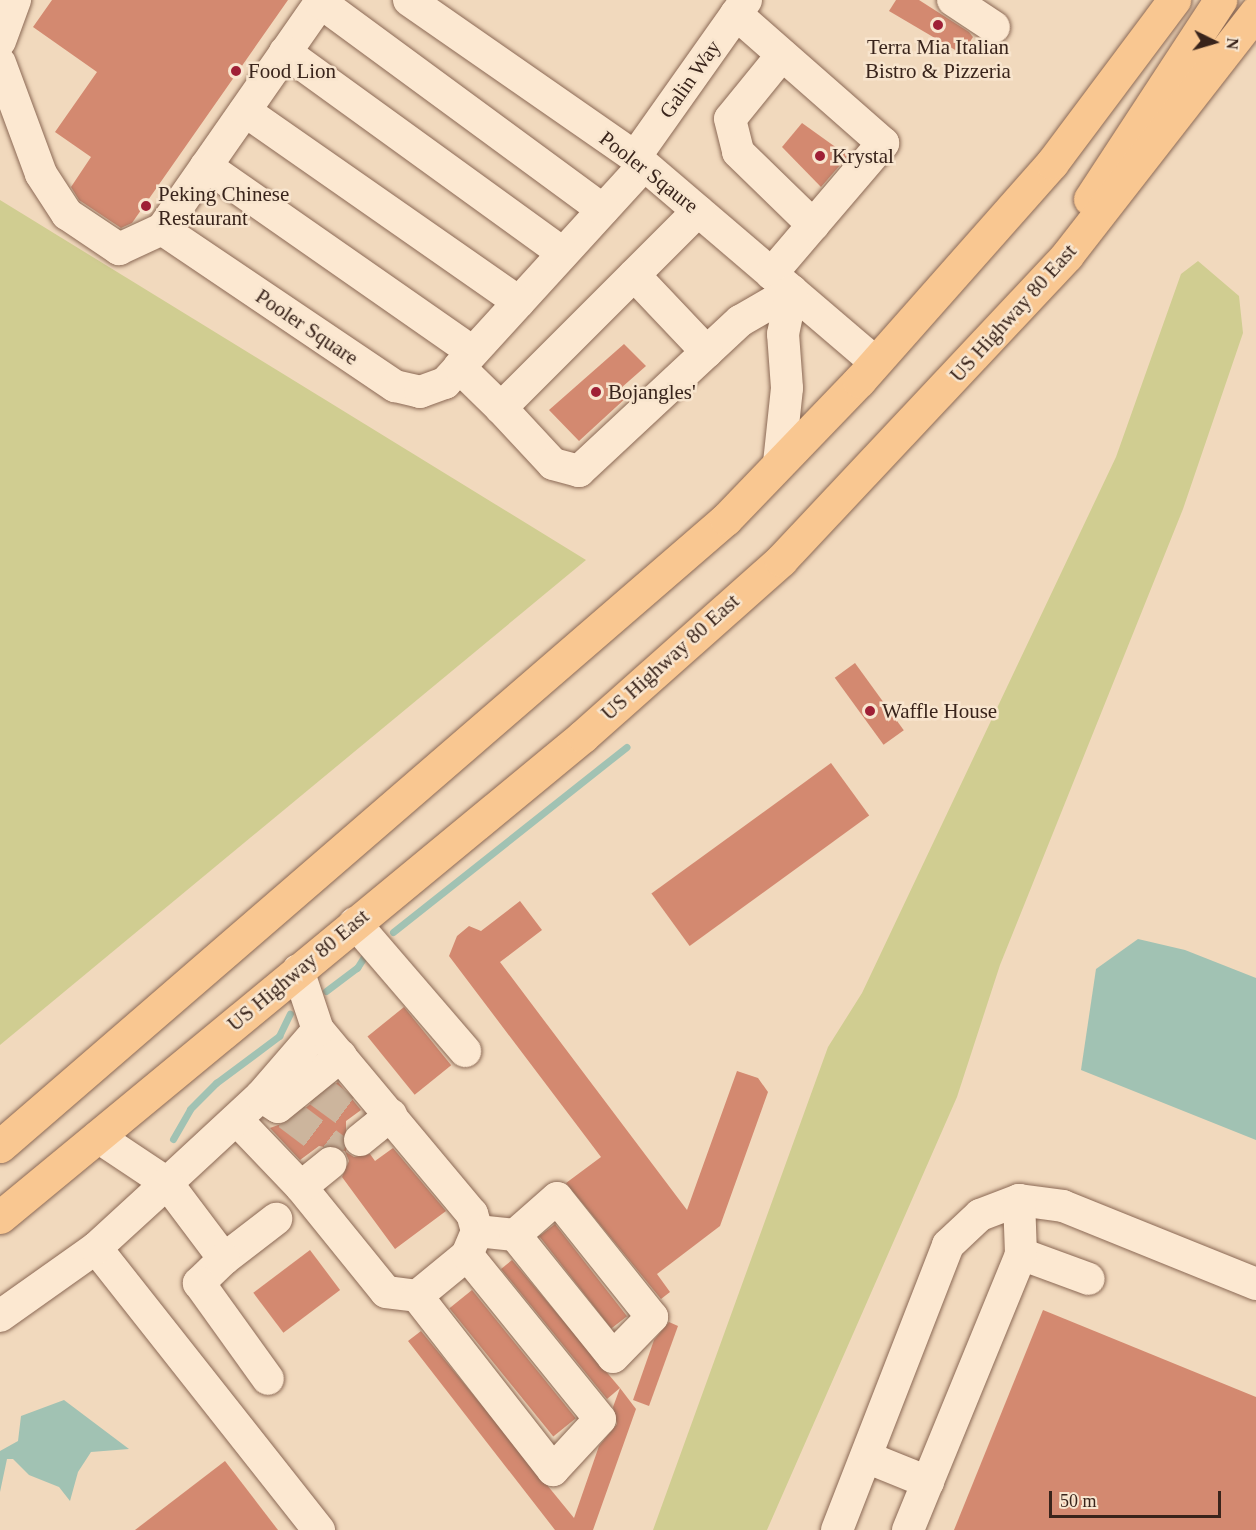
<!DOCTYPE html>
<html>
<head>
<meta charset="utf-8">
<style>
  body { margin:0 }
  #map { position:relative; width:1256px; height:1530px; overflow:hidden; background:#f1d9bd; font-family:"Times New Roman",serif }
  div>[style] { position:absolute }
  .green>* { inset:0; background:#d0cd91 }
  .water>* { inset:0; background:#a1c2b3 }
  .stream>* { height:7px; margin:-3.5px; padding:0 3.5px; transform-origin:3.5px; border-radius:3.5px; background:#a1c2b3 }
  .building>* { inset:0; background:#d38970; transform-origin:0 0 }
  .minor-tunnel>* { height:32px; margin-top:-16px; transform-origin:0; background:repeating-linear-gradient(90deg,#ccb59d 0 32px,transparent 0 48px) }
  .roads { filter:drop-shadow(0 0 2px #8b6955) drop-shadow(0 0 2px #8b6955) }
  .minor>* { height:32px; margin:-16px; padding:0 16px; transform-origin:16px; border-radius:16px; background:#fce8d1 }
  .major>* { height:33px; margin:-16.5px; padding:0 16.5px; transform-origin:16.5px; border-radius:16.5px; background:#f9c791 }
  .dots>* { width:16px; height:16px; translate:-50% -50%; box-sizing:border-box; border:3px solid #f8e5ce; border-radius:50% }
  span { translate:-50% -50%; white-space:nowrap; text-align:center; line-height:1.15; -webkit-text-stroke:5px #f8e5ce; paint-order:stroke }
  .poi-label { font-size:21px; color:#39241b }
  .left { translate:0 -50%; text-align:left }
  .street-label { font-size:21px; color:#39241b }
  .north { position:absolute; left:1184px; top:12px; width:60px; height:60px; -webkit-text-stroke:4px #f8e5ce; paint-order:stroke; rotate:95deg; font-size:16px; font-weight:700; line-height:24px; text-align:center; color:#39241b }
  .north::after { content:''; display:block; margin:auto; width:21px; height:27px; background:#39241b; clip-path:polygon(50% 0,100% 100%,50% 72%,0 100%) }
  .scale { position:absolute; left:1049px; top:1491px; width:172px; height:27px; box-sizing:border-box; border:3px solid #39241b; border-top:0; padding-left:8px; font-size:18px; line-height:21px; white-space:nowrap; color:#39241b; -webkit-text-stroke:4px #f8e5ce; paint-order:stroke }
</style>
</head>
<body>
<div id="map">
  <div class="green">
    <div style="clip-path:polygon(0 200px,586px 560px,0 1045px)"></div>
    <div style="clip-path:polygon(1198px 261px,1239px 296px,1243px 333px,1183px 509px,1000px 965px,957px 1097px,767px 1530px,653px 1530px,828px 1047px,862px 993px,1116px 457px,1181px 274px)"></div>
  </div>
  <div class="water">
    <div style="clip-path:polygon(1138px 939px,1185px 950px,1256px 978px,1256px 1140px,1081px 1070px,1096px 969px)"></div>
    <div style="clip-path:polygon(64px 1400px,129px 1449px,91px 1452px,78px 1472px,70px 1501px,59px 1487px,29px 1475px,13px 1459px,7px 1459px,0 1492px,0 1451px,18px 1441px,21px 1416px)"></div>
  </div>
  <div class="stream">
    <div style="left:393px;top:932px;width:298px;rotate:-38.4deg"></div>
    <div style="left:326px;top:991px;width:39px;rotate:-37deg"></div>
    <div style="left:357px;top:968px;width:15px;rotate:-58deg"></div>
    <div style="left:173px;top:1139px;width:34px;rotate:-60deg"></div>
    <div style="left:190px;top:1109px;width:37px;rotate:-45deg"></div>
    <div style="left:216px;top:1083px;width:79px;rotate:-36.7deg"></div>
    <div style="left:279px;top:1036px;width:25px;rotate:-64deg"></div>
  </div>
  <div class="building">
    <div style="clip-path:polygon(52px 0,288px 0,132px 223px,121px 228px,79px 200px,71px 187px,91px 157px,55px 132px,97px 72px,33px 27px)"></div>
    <div style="clip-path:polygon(896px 0,919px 0,969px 32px,973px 37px,962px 54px,889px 11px)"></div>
    <div style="clip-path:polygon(802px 123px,848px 156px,821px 187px,782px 147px)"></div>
    <div style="clip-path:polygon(624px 344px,646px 366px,621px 388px,628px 396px,579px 441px,549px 410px)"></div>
    <div style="left:855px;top:663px;width:83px;height:25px;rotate:54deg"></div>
    <div style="left:831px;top:763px;width:65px;height:222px;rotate:54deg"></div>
    <div style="clip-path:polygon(520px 901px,542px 930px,500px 962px,687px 1210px,737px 1071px,758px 1078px,768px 1092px,720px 1226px,657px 1274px,670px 1292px,661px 1299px,566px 1183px,601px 1157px,449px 956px,457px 936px,469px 926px,481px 931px)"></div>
    <div style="left:404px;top:1007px;width:75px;height:47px;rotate:51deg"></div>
    <div style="clip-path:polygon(338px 1082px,361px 1110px,346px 1121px,346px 1152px,354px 1157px,370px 1154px,375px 1161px,393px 1148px,446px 1211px,395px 1249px,342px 1177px,349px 1161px,345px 1151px,319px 1146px,300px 1160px,270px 1128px,289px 1121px)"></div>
    <div style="left:555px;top:1224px;width:117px;height:20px;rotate:52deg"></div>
    <div style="left:310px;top:1250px;width:50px;height:71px;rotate:53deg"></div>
    <div style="clip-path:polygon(512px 1260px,620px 1388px,607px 1399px,501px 1269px)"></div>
    <div style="left:472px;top:1290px;width:165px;height:29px;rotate:51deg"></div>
    <div style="clip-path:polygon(1043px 1310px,1256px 1397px,1256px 1530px,954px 1530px)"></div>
    <div style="clip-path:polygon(669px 1322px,678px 1326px,649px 1406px,633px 1400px,654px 1340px)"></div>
    <div style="clip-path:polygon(421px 1331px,574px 1518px,599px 1446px,617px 1424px,613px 1407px,620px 1388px,636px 1409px,593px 1530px,555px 1530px,408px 1341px)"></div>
    <div style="clip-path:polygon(225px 1461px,278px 1530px,135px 1530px)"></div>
  </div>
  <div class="minor-tunnel">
    <div style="left:319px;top:1091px;width:42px;rotate:36.3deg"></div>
    <div style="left:288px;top:1114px;width:66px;rotate:37deg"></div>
  </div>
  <div class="roads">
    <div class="minor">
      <div style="left:322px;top:0;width:279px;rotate:124.9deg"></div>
      <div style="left:162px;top:229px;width:281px;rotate:34deg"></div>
      <div style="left:395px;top:386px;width:26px;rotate:13deg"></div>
      <div style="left:420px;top:392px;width:27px;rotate:-20deg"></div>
      <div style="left:445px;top:383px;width:295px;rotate:-47.6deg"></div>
      <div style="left:409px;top:0;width:275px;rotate:34.8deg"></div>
      <div style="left:635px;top:157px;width:316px;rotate:40.5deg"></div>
      <div style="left:953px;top:0;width:49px;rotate:33.4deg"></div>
      <div style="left:320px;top:2px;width:351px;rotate:36.3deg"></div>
      <div style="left:736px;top:14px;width:196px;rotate:41.3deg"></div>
      <div style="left:883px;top:143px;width:172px;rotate:130.5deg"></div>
      <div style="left:0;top:41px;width:44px;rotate:-69.9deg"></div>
      <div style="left:285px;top:52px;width:343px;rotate:35.9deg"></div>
      <div style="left:782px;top:55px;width:82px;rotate:129.1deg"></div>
      <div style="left:730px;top:119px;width:34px;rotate:76deg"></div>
      <div style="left:738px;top:152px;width:105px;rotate:44.2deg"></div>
      <div style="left:0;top:63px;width:118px;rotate:69.7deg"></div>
      <div style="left:41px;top:174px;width:48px;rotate:57deg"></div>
      <div style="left:67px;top:214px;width:63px;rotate:33.9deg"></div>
      <div style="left:119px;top:249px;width:47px;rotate:-24.9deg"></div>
      <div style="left:245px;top:111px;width:334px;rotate:34.9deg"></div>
      <div style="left:635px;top:157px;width:192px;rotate:-54.7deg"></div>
      <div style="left:206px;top:166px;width:325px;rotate:34.9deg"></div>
      <div style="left:698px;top:211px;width:279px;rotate:135deg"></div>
      <div style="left:501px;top:408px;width:76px;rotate:47.1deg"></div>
      <div style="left:553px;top:464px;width:27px;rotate:15deg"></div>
      <div style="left:579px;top:471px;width:220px;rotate:-43deg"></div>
      <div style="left:740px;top:321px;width:60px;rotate:-30deg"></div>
      <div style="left:634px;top:275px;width:106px;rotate:46.5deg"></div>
      <div style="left:459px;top:367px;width:59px;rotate:44.3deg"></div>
      <div style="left:779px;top:463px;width:75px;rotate:-83.9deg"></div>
      <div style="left:787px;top:388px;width:54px;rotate:-94.2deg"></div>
      <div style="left:783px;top:334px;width:44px;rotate:-78.2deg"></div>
      <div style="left:355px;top:923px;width:169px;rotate:49.3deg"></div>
      <div style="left:261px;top:1096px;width:20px;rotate:33deg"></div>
      <div style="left:278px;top:1107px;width:81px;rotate:-39deg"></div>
      <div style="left:237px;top:1120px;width:93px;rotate:46.3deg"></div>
      <div style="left:301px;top:1187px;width:135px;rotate:51deg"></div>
      <div style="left:386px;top:1292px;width:31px;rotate:7deg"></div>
      <div style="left:417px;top:1296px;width:65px;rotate:-39.4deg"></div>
      <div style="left:467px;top:1255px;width:26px;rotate:-67deg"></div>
      <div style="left:477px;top:1231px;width:18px;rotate:-106deg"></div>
      <div style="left:472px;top:1214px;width:240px;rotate:-129.9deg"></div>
      <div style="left:98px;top:1137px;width:83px;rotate:33.7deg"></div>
      <div style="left:167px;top:1183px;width:128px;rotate:-42.8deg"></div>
      <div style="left:261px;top:1096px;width:87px;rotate:-49.2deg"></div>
      <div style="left:318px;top:1030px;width:63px;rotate:-108.4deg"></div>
      <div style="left:360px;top:1140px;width:40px;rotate:-39deg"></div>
      <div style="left:301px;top:1187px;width:38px;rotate:-39deg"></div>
      <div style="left:477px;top:1231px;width:38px;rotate:6deg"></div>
      <div style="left:515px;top:1235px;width:156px;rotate:51.2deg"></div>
      <div style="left:613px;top:1357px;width:56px;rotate:-45.7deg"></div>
      <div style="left:652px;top:1317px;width:152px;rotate:-128.6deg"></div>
      <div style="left:557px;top:1198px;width:56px;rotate:138.6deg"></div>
      <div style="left:96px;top:1248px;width:360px;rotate:51.7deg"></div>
      <div style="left:1021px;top:1254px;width:72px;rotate:20.2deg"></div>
      <div style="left:224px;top:1259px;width:66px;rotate:-37.6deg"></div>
      <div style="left:417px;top:1296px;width:221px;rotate:52deg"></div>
      <div style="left:553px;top:1470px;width:69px;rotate:-47.3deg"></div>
      <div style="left:600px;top:1419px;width:211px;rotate:-129deg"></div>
      <div style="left:0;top:1316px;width:118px;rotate:-35.3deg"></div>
      <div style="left:96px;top:1248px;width:96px;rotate:-42.5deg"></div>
      <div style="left:167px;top:1183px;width:95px;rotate:53.1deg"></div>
      <div style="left:224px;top:1259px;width:35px;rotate:136deg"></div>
      <div style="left:199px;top:1283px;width:118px;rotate:54.3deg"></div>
      <div style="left:866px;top:1457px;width:67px;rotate:22deg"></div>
      <div style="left:837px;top:1530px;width:306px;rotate:-68.7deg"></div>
      <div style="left:948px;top:1245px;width:44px;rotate:-43.2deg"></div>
      <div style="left:980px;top:1215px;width:42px;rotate:-21deg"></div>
      <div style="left:1019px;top:1200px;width:44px;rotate:7.8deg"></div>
      <div style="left:1063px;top:1206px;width:208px;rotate:22deg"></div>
      <div style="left:908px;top:1530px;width:298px;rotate:-67.7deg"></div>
      <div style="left:1021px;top:1254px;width:54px;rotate:-92.1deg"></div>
    </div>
    <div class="major">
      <div style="left:1090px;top:199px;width:238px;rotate:-56.8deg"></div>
      <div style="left:0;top:1146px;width:959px;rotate:-40.82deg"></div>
      <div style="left:726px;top:519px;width:192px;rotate:-46.1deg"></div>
      <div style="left:859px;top:381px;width:291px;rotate:-48.5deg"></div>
      <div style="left:1052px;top:163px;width:204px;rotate:-53.2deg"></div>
      <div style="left:0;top:1217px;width:756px;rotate:-39.52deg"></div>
      <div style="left:583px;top:736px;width:265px;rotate:-41.6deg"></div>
      <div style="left:781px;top:560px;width:418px;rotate:-46.8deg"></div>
      <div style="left:1067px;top:255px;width:308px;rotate:-52.1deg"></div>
    </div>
  </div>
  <div class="dots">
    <div style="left:938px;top:25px;background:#9f2036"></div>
    <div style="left:236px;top:71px;background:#9f2036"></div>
    <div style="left:820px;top:156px;background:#9f2036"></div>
    <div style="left:146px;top:206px;background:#9f2036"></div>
    <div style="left:596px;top:392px;background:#9f2036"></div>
    <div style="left:870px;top:711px;background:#9f2036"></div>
  </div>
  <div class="poi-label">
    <span style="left:938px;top:59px">Terra Mia Italian<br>Bistro &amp; Pizzeria</span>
    <span class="left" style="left:248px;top:71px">Food Lion</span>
    <span class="left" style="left:832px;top:156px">Krystal</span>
    <span class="left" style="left:158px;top:206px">Peking Chinese<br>Restaurant</span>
    <span class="left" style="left:608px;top:392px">Bojangles'</span>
    <span class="left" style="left:882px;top:711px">Waffle House</span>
  </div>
  <div class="street-label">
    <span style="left:690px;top:79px;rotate:-55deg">Galin Way</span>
    <span style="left:649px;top:172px;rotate:38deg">Pooler Sqaure</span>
    <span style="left:1013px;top:313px;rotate:-48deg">US Highway 80 East</span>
    <span style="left:307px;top:327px;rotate:34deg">Pooler Square</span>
    <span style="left:670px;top:657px;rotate:-42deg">US Highway 80 East</span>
    <span style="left:298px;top:970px;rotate:-40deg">US Highway 80 East</span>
  </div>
  <div class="north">N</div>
  <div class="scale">50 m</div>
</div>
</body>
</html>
